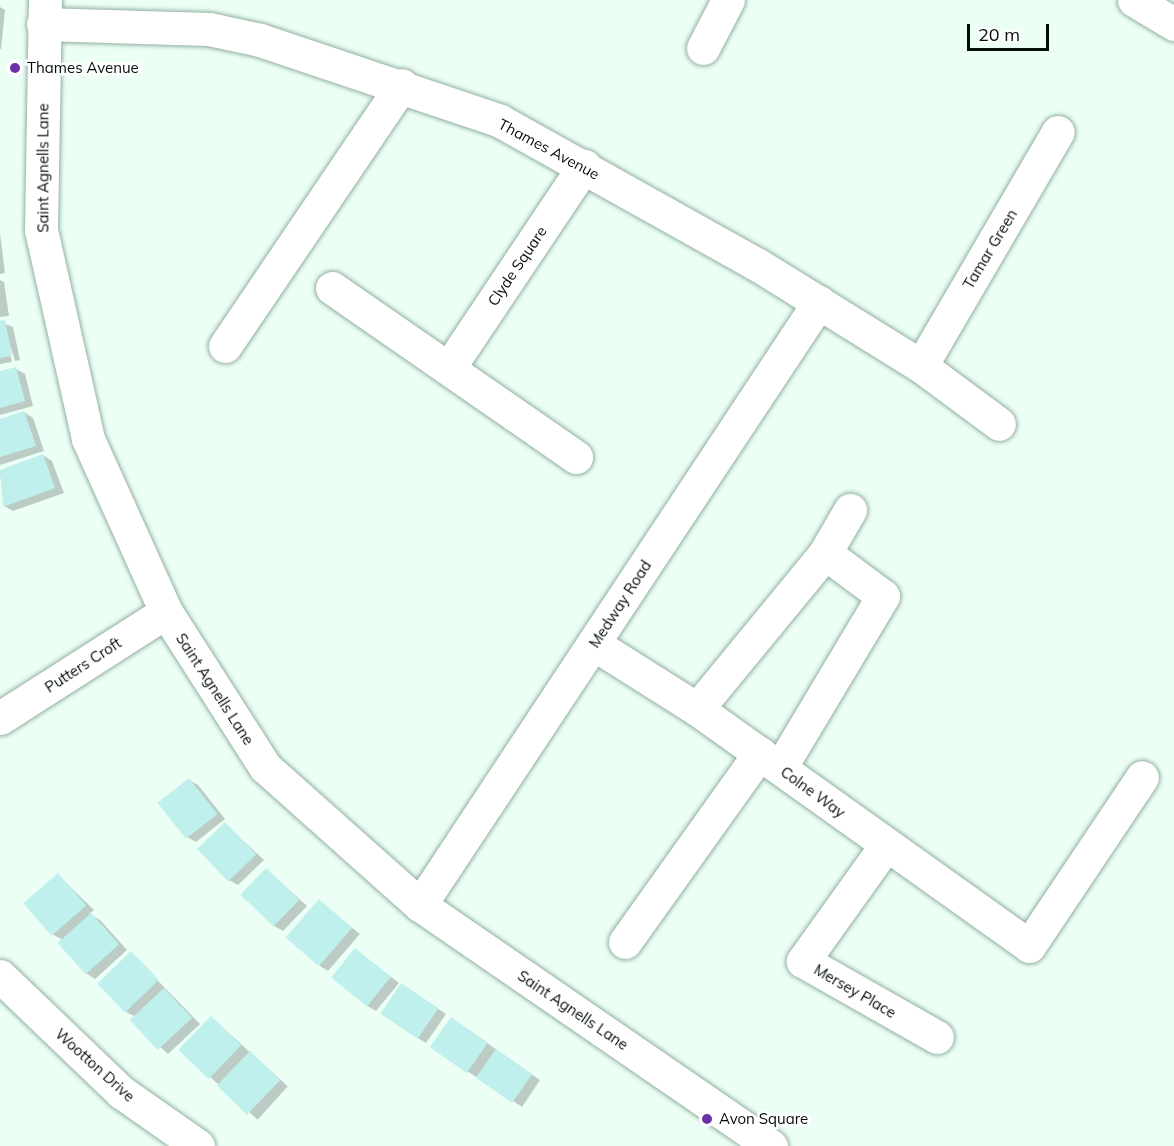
<!DOCTYPE html>
<html>
<head>
<meta charset="utf-8">
<style>
  body { margin:0 }
  #map { position:relative; width:1174px; height:1146px; overflow:hidden; background:#ecfff5; font-family:Mulish,sans-serif }
  div>[style] { position:absolute }
  .shadow>* { inset:0; background:#0003; transform-origin:0 0 }
  .building>* { inset:0; background:#c0f0ed; transform-origin:0 0 }
  .roads { filter:drop-shadow(0 0 2px #93b0a1) drop-shadow(0 0 2px #93b0a1) }
  .minor>* { height:33px; margin:-16.5px; padding:0 16.5px; transform-origin:16.5px; border-radius:16.5px; background:#fff }
  .dots>* { width:16px; height:16px; translate:-50% -50%; box-sizing:border-box; border:3px solid #fff; border-radius:50% }
  span { translate:-50% -50%; white-space:nowrap; text-align:center; line-height:1.15; -webkit-text-stroke:5px #fff; paint-order:stroke }
  .poi-label { font-size:15px; color:#040e09 }
  .left { translate:0 -50%; text-align:left }
  .street-label { font-size:15px; color:#040e09 }
  .scale { position:absolute; left:967px; top:24px; width:82px; height:27px; box-sizing:border-box; border:3px solid #040e09; border-top:0; padding-left:8px; font-size:18px; line-height:21px; white-space:nowrap; color:#040e09; -webkit-text-stroke:4px #fff; paint-order:stroke }
</style>
</head>
<body>
<div id="map">
  <div class="shadow">
    <div style="clip-path:polygon(0 7px,5px 10px,1px 49px,0 49px)"></div>
    <div style="clip-path:polygon(0 233px,5px 273px,0 274px)"></div>
    <div style="clip-path:polygon(0 280px,4px 282px,9px 316px,0 317px)"></div>
    <div style="clip-path:polygon(0 322px,13px 327px,20px 360px,15px 361px,4px 326px,12px 362px,0 364px)"></div>
    <div style="clip-path:polygon(16px 369px,25px 374px,33px 406px,0 415px,0 373px)"></div>
    <div style="clip-path:polygon(24px 412px,33px 418px,44px 451px,0 465px,0 420px)"></div>
    <div style="clip-path:polygon(43px 455px,52px 461px,64px 493px,13px 511px,4px 506px,0 472px)"></div>
    <div style="clip-path:polygon(189px 780px,198px 785px,225px 819px,196px 842px,187px 837px)"></div>
    <div style="clip-path:polygon(225px 824px,264px 860px,238px 885px,229px 880px)"></div>
    <div style="clip-path:polygon(267px 870px,307px 906px,283px 931px,274px 926px)"></div>
    <div style="clip-path:polygon(58px 875px,94px 910px,89px 914px,100px 920px,127px 950px,95px 979px,86px 973px,63px 940px,52px 934px)"></div>
    <div style="clip-path:polygon(319px 901px,360px 934px,328px 971px,320px 966px)"></div>
    <div style="clip-path:polygon(356px 950px,399px 983px,376px 1011px,367px 1006px)"></div>
    <div style="clip-path:polygon(131px 953px,200px 1024px,168px 1054px,132px 1021px,136px 1017px,126px 1012px)"></div>
    <div style="clip-path:polygon(410px 990px,446px 1014px,426px 1043px,418px 1038px)"></div>
    <div style="left:212px;top:1018px;width:102px;height:45px;rotate:42deg"></div>
    <div style="clip-path:polygon(460px 1024px,540px 1080px,522px 1107px,432px 1048px)"></div>
  </div>
  <div class="building">
    <div style="clip-path:polygon(5px 320px,12px 356px,0 358px,0 321px)"></div>
    <div style="clip-path:polygon(16px 367px,25px 401px,0 408px,0 371px)"></div>
    <div style="clip-path:polygon(24px 411px,36px 446px,0 457px,0 419px)"></div>
    <div style="clip-path:polygon(43px 454px,55px 488px,3px 507px,0 470px)"></div>
    <div style="left:189px;top:778px;width:46px;height:40px;rotate:52deg"></div>
    <div style="left:225px;top:822px;width:45px;height:39px;rotate:46deg"></div>
    <div style="left:266px;top:868px;width:46px;height:37px;rotate:44deg"></div>
    <div style="left:58px;top:873px;width:43px;height:46px;rotate:49deg"></div>
    <div style="left:319px;top:899px;width:44px;height:51px;rotate:41deg"></div>
    <div style="left:91px;top:913px;width:42px;height:45px;rotate:48deg"></div>
    <div style="left:355px;top:948px;width:46px;height:38px;rotate:39deg"></div>
    <div style="left:131px;top:951px;width:40px;height:47px;rotate:46deg"></div>
    <div style="left:401px;top:983px;width:45px;height:37px;rotate:34deg"></div>
    <div style="left:164px;top:988px;width:41px;height:47px;rotate:47deg"></div>
    <div style="left:211px;top:1016px;width:42px;height:47px;rotate:44deg"></div>
    <div style="left:451px;top:1017px;width:45px;height:37px;rotate:35deg"></div>
    <div style="left:496px;top:1049px;width:44px;height:35px;rotate:35deg"></div>
    <div style="left:250px;top:1051px;width:42px;height:48px;rotate:44deg"></div>
  </div>
  <div class="roads">
    <div class="minor">
      <div style="left:45px;top:0;width:230px;rotate:91deg"></div>
      <div style="left:41px;top:230px;width:214px;rotate:77.3deg"></div>
      <div style="left:88px;top:439px;width:190px;rotate:65.7deg"></div>
      <div style="left:166px;top:612px;width:184px;rotate:57.4deg"></div>
      <div style="left:265px;top:767px;width:208px;rotate:41.7deg"></div>
      <div style="left:420px;top:905px;width:426px;rotate:34.5deg"></div>
      <div style="left:1134px;top:0;width:47px;rotate:31deg"></div>
      <div style="left:43px;top:24px;width:166px;rotate:1.7deg"></div>
      <div style="left:209px;top:29px;width:52px;rotate:12.2deg"></div>
      <div style="left:260px;top:40px;width:253px;rotate:18.6deg"></div>
      <div style="left:500px;top:121px;width:295px;rotate:29.2deg"></div>
      <div style="left:758px;top:265px;width:192px;rotate:31.8deg"></div>
      <div style="left:921px;top:366px;width:97px;rotate:36.6deg"></div>
      <div style="left:703px;top:48px;width:54px;rotate:-62.5deg"></div>
      <div style="left:332px;top:288px;width:297px;rotate:34.7deg"></div>
      <div style="left:225px;top:346px;width:315px;rotate:-55.9deg"></div>
      <div style="left:450px;top:366px;width:241px;rotate:-56.2deg"></div>
      <div style="left:921px;top:366px;width:271px;rotate:-59.7deg"></div>
      <div style="left:825px;top:553px;width:50px;rotate:-59.8deg"></div>
      <div style="left:594px;top:644px;width:122px;rotate:32.3deg"></div>
      <div style="left:697px;top:709px;width:408px;rotate:35.5deg"></div>
      <div style="left:1029px;top:946px;width:203px;rotate:-56.2deg"></div>
      <div style="left:697px;top:709px;width:202px;rotate:-50.6deg"></div>
      <div style="left:825px;top:553px;width:72px;rotate:36.6deg"></div>
      <div style="left:883px;top:596px;width:200px;rotate:120.9deg"></div>
      <div style="left:0;top:718px;width:197px;rotate:-32.6deg"></div>
      <div style="left:886px;top:845px;width:143px;rotate:125.6deg"></div>
      <div style="left:803px;top:961px;width:154px;rotate:29.6deg"></div>
      <div style="left:420px;top:905px;width:723px;rotate:-56.51deg"></div>
      <div style="left:625px;top:942px;width:232px;rotate:-54.5deg"></div>
      <div style="left:0;top:976px;width:168px;rotate:43.8deg"></div>
      <div style="left:121px;top:1092px;width:94px;rotate:35deg"></div>
    </div>
  </div>
  <div class="dots">
    <div style="left:15px;top:68px;background:#6a30a6"></div>
    <div style="left:707px;top:1119px;background:#6a30a6"></div>
  </div>
  <div class="poi-label">
    <span class="left" style="left:27px;top:68px">Thames Avenue</span>
    <span class="left" style="left:719px;top:1119px">Avon Square</span>
  </div>
  <div class="street-label">
    <span style="left:549px;top:149px;rotate:28deg">Thames Avenue</span>
    <span style="left:43px;top:168px;rotate:-90deg">Saint Agnells Lane</span>
    <span style="left:990px;top:249px;rotate:-59deg">Tamar Green</span>
    <span style="left:517px;top:266px;rotate:-56deg">Clyde Square</span>
    <span style="left:620px;top:604px;rotate:-57deg">Medway Road</span>
    <span style="left:83px;top:665px;rotate:-33deg">Putters Croft</span>
    <span style="left:215px;top:689px;rotate:57deg">Saint Agnells Lane</span>
    <span style="left:813px;top:792px;rotate:36deg">Colne Way</span>
    <span style="left:855px;top:991px;rotate:30deg">Mersey Place</span>
    <span style="left:573px;top:1010px;rotate:34deg">Saint Agnells Lane</span>
    <span style="left:95px;top:1065px;rotate:42deg">Wootton Drive</span>
  </div>
  <div class="scale">20 m</div>
</div>
</body>
</html>
